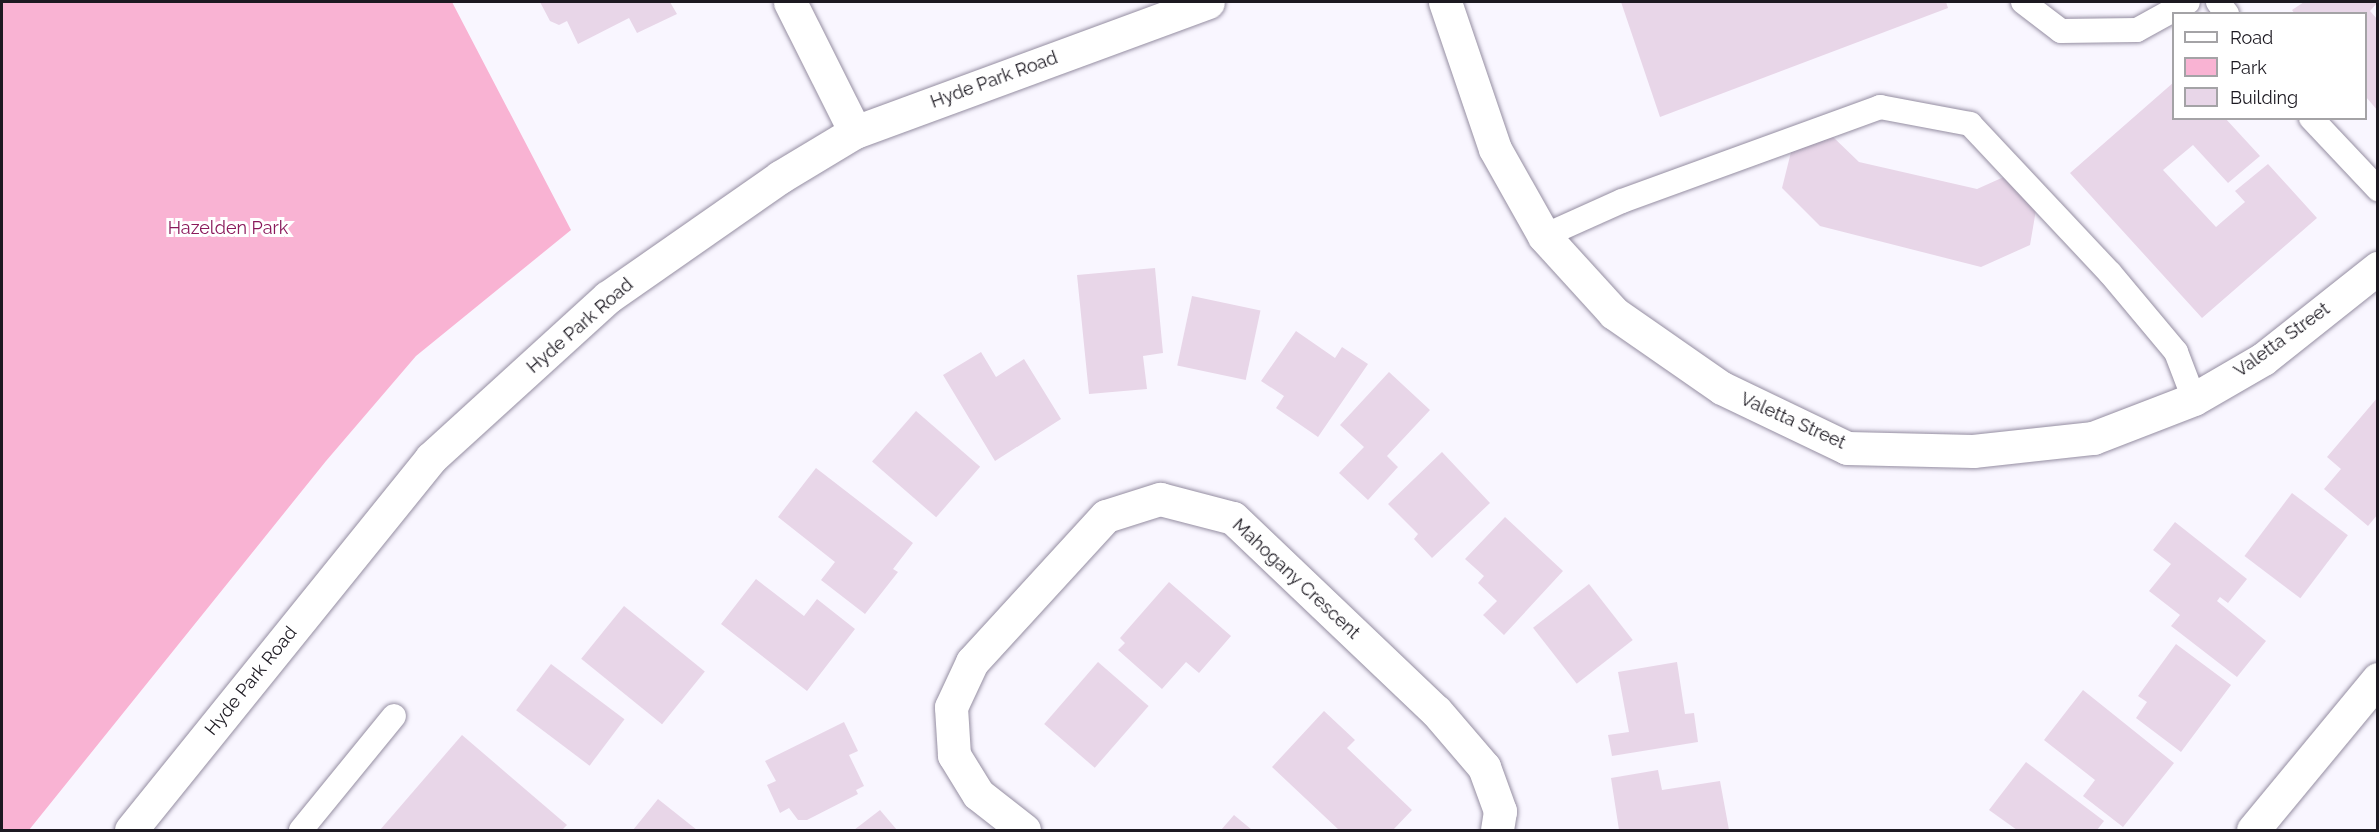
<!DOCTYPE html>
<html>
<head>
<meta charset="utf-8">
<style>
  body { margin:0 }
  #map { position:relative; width:2379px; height:832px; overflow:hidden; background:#f9f6ff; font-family:Raleway,sans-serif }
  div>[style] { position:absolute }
  .green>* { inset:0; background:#f9b3d3 }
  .building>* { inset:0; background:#e8d6e8; transform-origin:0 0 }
  .roads { filter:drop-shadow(0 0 2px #958ea2) drop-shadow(0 0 2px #958ea2) }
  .lane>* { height:24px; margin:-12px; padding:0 12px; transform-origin:12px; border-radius:12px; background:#fff }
  .street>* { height:33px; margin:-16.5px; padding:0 16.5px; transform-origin:16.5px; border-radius:16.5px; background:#fff }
  .secondary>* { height:33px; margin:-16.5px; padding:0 16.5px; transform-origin:16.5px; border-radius:16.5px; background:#fff }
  span { translate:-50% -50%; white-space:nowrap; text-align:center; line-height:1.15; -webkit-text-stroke:6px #fff; paint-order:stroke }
  .street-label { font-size:18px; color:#1c1921 }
  .park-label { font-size:18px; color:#8a195b }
  .frame { position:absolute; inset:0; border:3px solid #1c1921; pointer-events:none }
  .legend { position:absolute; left:2172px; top:12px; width:195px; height:108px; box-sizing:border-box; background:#fff; border:2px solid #a4a3a6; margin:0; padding:8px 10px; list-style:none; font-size:18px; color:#1c1921 }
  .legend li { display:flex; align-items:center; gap:12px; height:30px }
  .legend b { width:30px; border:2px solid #a4a3a6 }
</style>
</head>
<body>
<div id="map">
  <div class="green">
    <div style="clip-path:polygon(2px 2px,452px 2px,571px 230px,416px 356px,326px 461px,29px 830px,2px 830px)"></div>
  </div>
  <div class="building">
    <div style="clip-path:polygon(540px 2px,670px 2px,677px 14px,637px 33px,629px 18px,578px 44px,567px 21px,559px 25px,550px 21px)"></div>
    <div style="clip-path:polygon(1621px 2px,1946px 2px,1948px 8px,1660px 117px)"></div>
    <div style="clip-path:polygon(2304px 2px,2378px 2px,2370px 11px,2378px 20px,2378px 111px,2366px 97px,2366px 14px,2295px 14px,2292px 10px)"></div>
    <div style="clip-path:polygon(2174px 82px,2174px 118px,2225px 118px,2260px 156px,2228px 183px,2193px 145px,2163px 170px,2216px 227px,2245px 202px,2235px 191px,2268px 164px,2317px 218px,2202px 318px,2070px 173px)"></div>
    <div style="clip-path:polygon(1832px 136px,1859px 162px,1977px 189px,2006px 176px,2036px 210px,2030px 245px,1981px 267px,1820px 226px,1782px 188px,1792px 148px)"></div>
    <div style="clip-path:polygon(1155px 268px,1163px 353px,1143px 356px,1147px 389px,1089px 394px,1077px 275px)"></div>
    <div style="left:1192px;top:296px;width:70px;height:71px;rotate:12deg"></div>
    <div style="clip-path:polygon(1296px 331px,1335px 358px,1342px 347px,1368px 364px,1318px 437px,1276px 408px,1284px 396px,1261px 381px)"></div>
    <div style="clip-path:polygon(981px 352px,996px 377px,1024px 359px,1061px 419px,995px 461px,943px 375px)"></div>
    <div style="clip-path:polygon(1389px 372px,1430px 410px,1387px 456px,1398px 467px,1368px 500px,1339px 473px,1364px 447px,1340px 425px)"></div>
    <div style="clip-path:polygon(2378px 397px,2378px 514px,2368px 526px,2324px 489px,2341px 469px,2327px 457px)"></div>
    <div style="left:916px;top:411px;width:85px;height:67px;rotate:41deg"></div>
    <div style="clip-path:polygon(1442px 452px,1490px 503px,1432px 558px,1414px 539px,1418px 534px,1388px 504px)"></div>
    <div style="clip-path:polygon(816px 468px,913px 543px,893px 569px,898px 572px,865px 614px,821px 580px,835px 562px,778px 517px)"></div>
    <div style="left:2292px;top:493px;width:70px;height:79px;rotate:37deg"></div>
    <div style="clip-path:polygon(1505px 517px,1563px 571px,1504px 635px,1483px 615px,1497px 601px,1478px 583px,1484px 576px,1465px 559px)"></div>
    <div style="clip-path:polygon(2175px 522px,2247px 579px,2228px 603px,2220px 597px,2217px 601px,2266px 641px,2237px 677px,2171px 626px,2180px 615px,2149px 591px,2171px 564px,2153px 550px)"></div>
    <div style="clip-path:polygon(756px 579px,804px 616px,817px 599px,855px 629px,807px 691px,721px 624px)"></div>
    <div style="clip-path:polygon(1169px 582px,1231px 636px,1199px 673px,1186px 662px,1162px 689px,1118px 650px,1125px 643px,1120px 638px)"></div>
    <div style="left:1589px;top:584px;width:71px;height:71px;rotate:52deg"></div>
    <div style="left:624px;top:606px;width:104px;height:68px;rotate:39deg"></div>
    <div style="clip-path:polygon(2176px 644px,2231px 685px,2181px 752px,2136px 718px,2147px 702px,2138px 696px)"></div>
    <div style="left:1098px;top:662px;width:67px;height:82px;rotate:41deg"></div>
    <div style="clip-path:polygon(1677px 662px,1685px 714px,1694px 713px,1698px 742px,1612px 756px,1608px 735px,1629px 732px,1618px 672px)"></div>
    <div style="left:551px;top:664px;width:92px;height:58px;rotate:37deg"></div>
    <div style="clip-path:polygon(2083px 690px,2174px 763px,2123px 827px,2083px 796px,2095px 780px,2044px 740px)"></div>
    <div style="clip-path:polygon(1324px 711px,1355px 740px,1347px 748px,1412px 810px,1393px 830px,1339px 830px,1272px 767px)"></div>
    <div style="clip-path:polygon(844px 722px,858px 751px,849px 755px,864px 786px,856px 790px,858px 794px,807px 820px,798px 820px,789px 808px,780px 813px,767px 785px,776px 781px,765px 761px)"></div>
    <div style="clip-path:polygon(462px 735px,567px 825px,562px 830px,380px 830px)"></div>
    <div style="clip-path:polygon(2026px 762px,2104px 821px,2097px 830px,2017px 830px,1989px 810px)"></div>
    <div style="clip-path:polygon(1658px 770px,1662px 790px,1720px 781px,1729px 830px,1619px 830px,1611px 778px)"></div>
    <div style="clip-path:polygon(658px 799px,697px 830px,633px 830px)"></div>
    <div style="clip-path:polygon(880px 810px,897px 830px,854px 830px)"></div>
    <div style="clip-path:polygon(1234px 815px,1252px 830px,1221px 830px)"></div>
  </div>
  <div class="roads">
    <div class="lane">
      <div style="left:2023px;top:2px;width:48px;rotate:37.3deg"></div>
      <div style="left:2061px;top:31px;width:76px;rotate:-0.8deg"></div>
      <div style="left:2137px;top:30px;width:58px;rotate:-28.8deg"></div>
      <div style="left:2218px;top:2px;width:15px;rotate:53deg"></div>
      <div style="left:2311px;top:118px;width:98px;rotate:46.7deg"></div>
      <div style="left:1544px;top:236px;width:85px;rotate:-24.2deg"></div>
      <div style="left:1622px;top:201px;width:275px;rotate:-20deg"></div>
      <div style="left:1880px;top:107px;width:92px;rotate:10.7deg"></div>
      <div style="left:1970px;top:124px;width:204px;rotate:46.8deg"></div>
      <div style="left:2110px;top:273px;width:103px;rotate:50.1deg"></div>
      <div style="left:2176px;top:352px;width:50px;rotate:69deg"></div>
      <div style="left:301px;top:830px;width:147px;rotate:-50.8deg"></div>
    </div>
    <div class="street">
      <div style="left:1024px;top:830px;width:58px;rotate:-142deg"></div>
      <div style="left:978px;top:794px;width:46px;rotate:-121.6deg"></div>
      <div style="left:954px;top:755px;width:48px;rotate:-93.6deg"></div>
      <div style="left:951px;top:707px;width:50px;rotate:-65deg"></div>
      <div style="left:972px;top:662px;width:198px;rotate:-47.5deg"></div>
      <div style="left:1106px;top:516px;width:57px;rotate:-17.5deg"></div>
      <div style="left:1160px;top:499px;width:75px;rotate:14.6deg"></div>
      <div style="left:1233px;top:518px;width:280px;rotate:43.6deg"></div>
      <div style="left:1436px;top:711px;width:74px;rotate:49.4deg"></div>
      <div style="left:1484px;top:767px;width:47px;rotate:70deg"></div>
      <div style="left:1500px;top:811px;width:19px;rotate:99deg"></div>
      <div style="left:2253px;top:830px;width:196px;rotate:-50.4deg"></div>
    </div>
    <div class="secondary">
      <div style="left:790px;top:2px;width:145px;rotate:63.4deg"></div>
      <div style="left:1445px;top:2px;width:155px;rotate:71.2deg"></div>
      <div style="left:1495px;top:149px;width:100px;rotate:60.6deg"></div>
      <div style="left:1544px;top:236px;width:104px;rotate:47.7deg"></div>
      <div style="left:1614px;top:313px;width:131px;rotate:34.8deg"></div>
      <div style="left:1722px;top:388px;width:139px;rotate:25.6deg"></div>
      <div style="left:1847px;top:448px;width:126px;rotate:1.4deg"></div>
      <div style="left:1973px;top:451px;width:121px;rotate:-6.2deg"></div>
      <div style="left:2093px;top:438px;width:108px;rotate:-21.1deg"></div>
      <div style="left:2194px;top:399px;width:80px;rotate:-30.1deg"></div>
      <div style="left:2263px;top:359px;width:147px;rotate:-38.4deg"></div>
      <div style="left:131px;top:830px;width:478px;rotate:-51.1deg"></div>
      <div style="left:431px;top:458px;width:239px;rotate:-42.3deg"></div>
      <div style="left:608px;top:297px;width:210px;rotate:-34.9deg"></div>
      <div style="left:780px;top:177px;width:87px;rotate:-31deg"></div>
      <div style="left:855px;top:132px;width:376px;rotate:-20.2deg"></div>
    </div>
  </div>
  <div class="street-label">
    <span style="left:994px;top:80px;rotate:-20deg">Hyde Park Road</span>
    <span style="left:580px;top:326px;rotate:-41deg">Hyde Park Road</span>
    <span style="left:2282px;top:340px;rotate:-36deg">Valetta Street</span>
    <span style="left:1793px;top:421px;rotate:24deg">Valetta Street</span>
    <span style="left:1296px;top:579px;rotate:43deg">Mahogany Crescent</span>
    <span style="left:251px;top:681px;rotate:-51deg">Hyde Park Road</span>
  </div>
  <div class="park-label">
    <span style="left:228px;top:228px">Hazelden Park</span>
  </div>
  <div class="frame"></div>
  <ul class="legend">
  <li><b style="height:8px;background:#fff"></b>Road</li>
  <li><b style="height:16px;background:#f9b3d3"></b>Park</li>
  <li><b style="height:16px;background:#e8d6e8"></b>Building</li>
  </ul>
</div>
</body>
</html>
